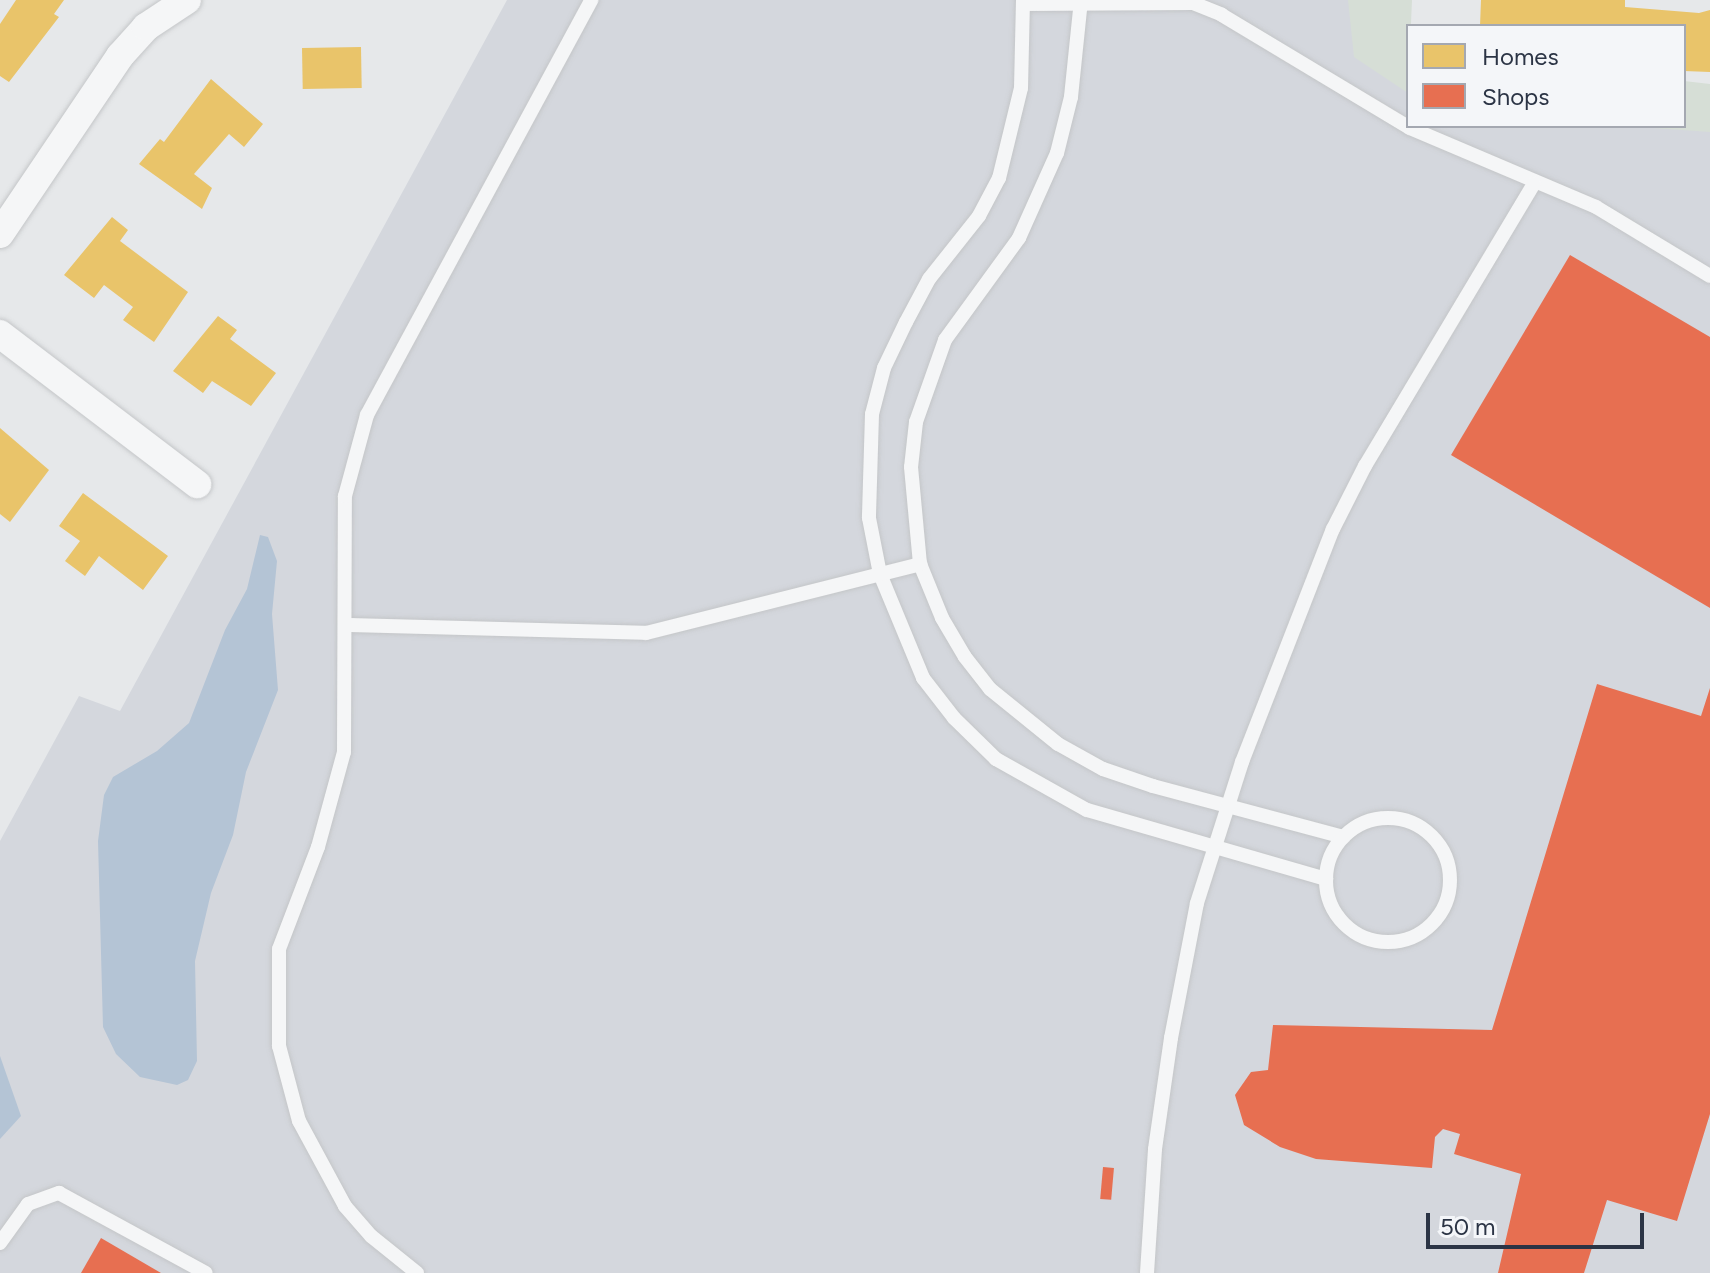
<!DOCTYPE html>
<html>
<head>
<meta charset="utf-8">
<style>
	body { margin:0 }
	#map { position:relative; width:1710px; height:1273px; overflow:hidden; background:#e6e8ea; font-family:Figtree,sans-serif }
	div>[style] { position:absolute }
	.built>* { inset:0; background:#d4d7dd }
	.green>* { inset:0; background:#d6ded6 }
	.water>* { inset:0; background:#b4c4d5 }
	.homes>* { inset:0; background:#e9c46a; transform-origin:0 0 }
	.shops>* { inset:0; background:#e76f51; transform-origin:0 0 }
	.roads { filter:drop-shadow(0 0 2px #c4c6c8) drop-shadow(0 0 2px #c4c6c8) }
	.service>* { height:14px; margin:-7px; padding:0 7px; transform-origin:7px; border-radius:7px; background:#f5f6f7 }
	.service>.ring { margin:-7px; padding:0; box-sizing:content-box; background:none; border:14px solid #f5f6f7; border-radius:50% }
	.minor>* { height:28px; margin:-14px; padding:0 14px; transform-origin:14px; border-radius:14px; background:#f5f6f7 }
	span { translate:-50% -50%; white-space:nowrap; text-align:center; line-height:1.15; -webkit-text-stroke:8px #f4f6f9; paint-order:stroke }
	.legend { position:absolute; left:1406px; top:24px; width:280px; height:104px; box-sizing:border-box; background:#f4f6f9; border:2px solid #a4a8b1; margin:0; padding:10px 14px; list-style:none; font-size:24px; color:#2b3445 }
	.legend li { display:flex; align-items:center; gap:16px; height:40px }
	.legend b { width:40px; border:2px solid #a4a8b1 }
	.scale { position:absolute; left:1426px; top:1213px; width:218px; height:36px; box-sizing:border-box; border:4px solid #2b3445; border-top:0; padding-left:10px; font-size:24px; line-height:28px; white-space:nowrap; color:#2b3445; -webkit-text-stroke:6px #f4f6f9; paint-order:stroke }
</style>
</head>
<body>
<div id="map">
	<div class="built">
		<i style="clip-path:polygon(507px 0,1367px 0,1408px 64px,1408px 126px,1684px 126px,1710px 104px,1710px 1273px,0 1273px,0 841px,79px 696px,120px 711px)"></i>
	</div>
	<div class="green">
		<i style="clip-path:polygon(1348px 0,1412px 0,1408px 93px,1354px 57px)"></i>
		<i style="clip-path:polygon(1684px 81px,1710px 84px,1710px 132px,1625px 126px,1684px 126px)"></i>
	</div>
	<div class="water">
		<i style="clip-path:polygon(260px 535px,268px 537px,277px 561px,272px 614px,278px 690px,246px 772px,233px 835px,211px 893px,195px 961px,197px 1061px,188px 1080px,177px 1085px,140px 1077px,116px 1054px,103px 1027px,98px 841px,104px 795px,113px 777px,157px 751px,189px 723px,225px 630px,247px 589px)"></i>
		<i style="clip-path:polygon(0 1056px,21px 1116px,0 1139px)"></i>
	</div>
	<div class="homes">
		<i style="clip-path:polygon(16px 0,64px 0,54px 14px,59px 17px,9px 82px,0 76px,0 24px)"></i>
		<i style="clip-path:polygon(1481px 0,1625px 0,1625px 7px,1699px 13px,1710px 10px,1710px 72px,1684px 71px,1684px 26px,1480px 26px)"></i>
		<i style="left:361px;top:47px;width:41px;height:59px;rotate:89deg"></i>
		<i style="clip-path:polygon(211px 79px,263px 124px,244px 147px,229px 134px,194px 174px,212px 188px,202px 209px,139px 164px,160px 139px,164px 142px)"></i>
		<i style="clip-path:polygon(112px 217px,128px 230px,120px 241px,188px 292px,154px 342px,123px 320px,133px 307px,104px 285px,94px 298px,64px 275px)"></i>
		<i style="clip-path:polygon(218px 316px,237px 330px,230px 339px,276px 373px,251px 406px,212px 381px,203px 393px,173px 371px)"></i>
		<i style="clip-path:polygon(0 428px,49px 470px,10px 522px,0 514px)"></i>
		<i style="clip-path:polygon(83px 493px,168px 556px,143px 590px,99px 556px,85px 576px,65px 561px,80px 541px,59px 526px)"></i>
	</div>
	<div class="shops">
		<i style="clip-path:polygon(1570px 255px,1710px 337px,1710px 608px,1451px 455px)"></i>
		<i style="clip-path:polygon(1597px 684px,1701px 716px,1710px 688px,1710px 1114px,1677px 1221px,1607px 1200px,1584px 1273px,1498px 1273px,1521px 1174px,1454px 1154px,1460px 1134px,1443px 1129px,1435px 1137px,1432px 1168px,1316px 1159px,1280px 1147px,1244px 1125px,1235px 1095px,1251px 1072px,1268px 1070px,1273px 1025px,1492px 1030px)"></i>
		<i style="left:1103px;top:1167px;width:11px;height:32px;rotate:5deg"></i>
		<i style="clip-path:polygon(101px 1238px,161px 1273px,81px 1273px)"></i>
	</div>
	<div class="roads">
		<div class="service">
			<i style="left:1023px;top:0;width:88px;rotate:91.3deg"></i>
			<i style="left:1021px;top:88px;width:93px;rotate:103.7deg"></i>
			<i style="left:999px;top:178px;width:43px;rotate:117.8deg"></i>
			<i style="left:979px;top:216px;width:80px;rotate:128.4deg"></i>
			<i style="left:929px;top:279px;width:49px;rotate:118.1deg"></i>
			<i style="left:906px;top:322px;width:51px;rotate:115.6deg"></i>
			<i style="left:884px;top:368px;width:48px;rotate:104.6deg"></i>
			<i style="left:872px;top:414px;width:104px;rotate:91.7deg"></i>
			<i style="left:869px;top:518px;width:57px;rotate:78.9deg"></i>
			<i style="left:880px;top:574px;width:113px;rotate:67.5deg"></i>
			<i style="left:923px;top:678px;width:51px;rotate:52.2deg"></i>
			<i style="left:954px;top:718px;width:59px;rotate:44.3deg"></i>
			<i style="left:996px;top:759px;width:104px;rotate:29.3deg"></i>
			<i style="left:1087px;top:810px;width:249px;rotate:16.1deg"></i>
			<i style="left:1081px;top:0;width:98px;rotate:95.9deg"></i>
			<i style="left:1071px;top:97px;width:58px;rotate:104deg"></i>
			<i style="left:1057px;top:153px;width:93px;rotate:114.1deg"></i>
			<i style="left:1019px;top:238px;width:126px;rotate:126deg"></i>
			<i style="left:945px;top:340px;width:87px;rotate:109.5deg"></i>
			<i style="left:916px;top:422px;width:45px;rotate:96.3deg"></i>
			<i style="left:911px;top:467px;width:97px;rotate:84.7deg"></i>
			<i style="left:920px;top:564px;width:58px;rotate:67.8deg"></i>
			<i style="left:942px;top:618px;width:45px;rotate:59.5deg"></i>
			<i style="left:965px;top:657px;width:41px;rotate:52deg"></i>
			<i style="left:990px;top:689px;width:87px;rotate:39deg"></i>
			<i style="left:1058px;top:744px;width:51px;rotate:29.1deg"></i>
			<i style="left:1103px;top:769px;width:53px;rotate:18.8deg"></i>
			<i style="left:1153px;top:786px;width:197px;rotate:15deg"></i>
			<i style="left:1023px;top:4px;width:170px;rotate:-0.3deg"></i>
			<i style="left:1193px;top:3px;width:31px;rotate:22deg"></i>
			<i style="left:1222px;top:15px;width:219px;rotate:31deg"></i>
			<i style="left:1410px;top:128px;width:202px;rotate:23deg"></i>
			<i style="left:1596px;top:207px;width:133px;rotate:31.2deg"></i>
			<i style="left:347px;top:625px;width:299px;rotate:1.5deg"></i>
			<i style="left:646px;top:633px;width:283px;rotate:-14.1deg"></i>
			<i class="ring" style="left:1326px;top:818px;width:110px;height:110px"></i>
			<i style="left:0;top:1243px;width:48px;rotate:-54.3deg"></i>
			<i style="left:28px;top:1204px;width:33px;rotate:-20deg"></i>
			<i style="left:59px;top:1193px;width:167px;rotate:28.6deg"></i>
			<i style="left:417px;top:1273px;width:59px;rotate:-141.2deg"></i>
			<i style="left:371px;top:1236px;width:40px;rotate:-131deg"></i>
			<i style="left:345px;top:1206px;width:97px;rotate:-118.4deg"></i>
			<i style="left:299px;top:1121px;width:78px;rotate:-104.9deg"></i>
			<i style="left:279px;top:1046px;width:97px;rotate:-90deg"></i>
			<i style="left:279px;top:949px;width:109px;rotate:-69.1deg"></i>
			<i style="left:318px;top:847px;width:98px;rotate:-74.7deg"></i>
			<i style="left:344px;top:752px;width:256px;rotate:-89.8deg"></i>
			<i style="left:345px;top:496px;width:84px;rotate:-74.8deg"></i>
			<i style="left:367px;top:415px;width:472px;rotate:-61.6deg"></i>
			<i style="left:1147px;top:1273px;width:124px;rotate:-86.3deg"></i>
			<i style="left:1155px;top:1149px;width:112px;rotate:-81.8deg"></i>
			<i style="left:1171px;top:1038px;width:137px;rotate:-79.1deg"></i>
			<i style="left:1197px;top:903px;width:148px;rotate:-72.3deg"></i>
			<i style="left:1242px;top:762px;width:250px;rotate:-68.7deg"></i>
			<i style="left:1333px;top:529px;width:71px;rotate:-63.1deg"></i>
			<i style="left:1365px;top:466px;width:329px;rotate:-59.1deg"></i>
		</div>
		<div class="minor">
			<i style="left:0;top:234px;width:215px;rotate:-56deg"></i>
			<i style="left:120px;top:56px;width:39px;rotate:-48deg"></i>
			<i style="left:146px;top:27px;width:49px;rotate:-33.4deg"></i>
			<i style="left:0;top:334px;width:248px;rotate:37.3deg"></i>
		</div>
	</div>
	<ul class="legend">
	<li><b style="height:22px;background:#e9c46a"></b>Homes</li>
	<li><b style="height:22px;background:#e76f51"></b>Shops</li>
	</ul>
	<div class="scale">50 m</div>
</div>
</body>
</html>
